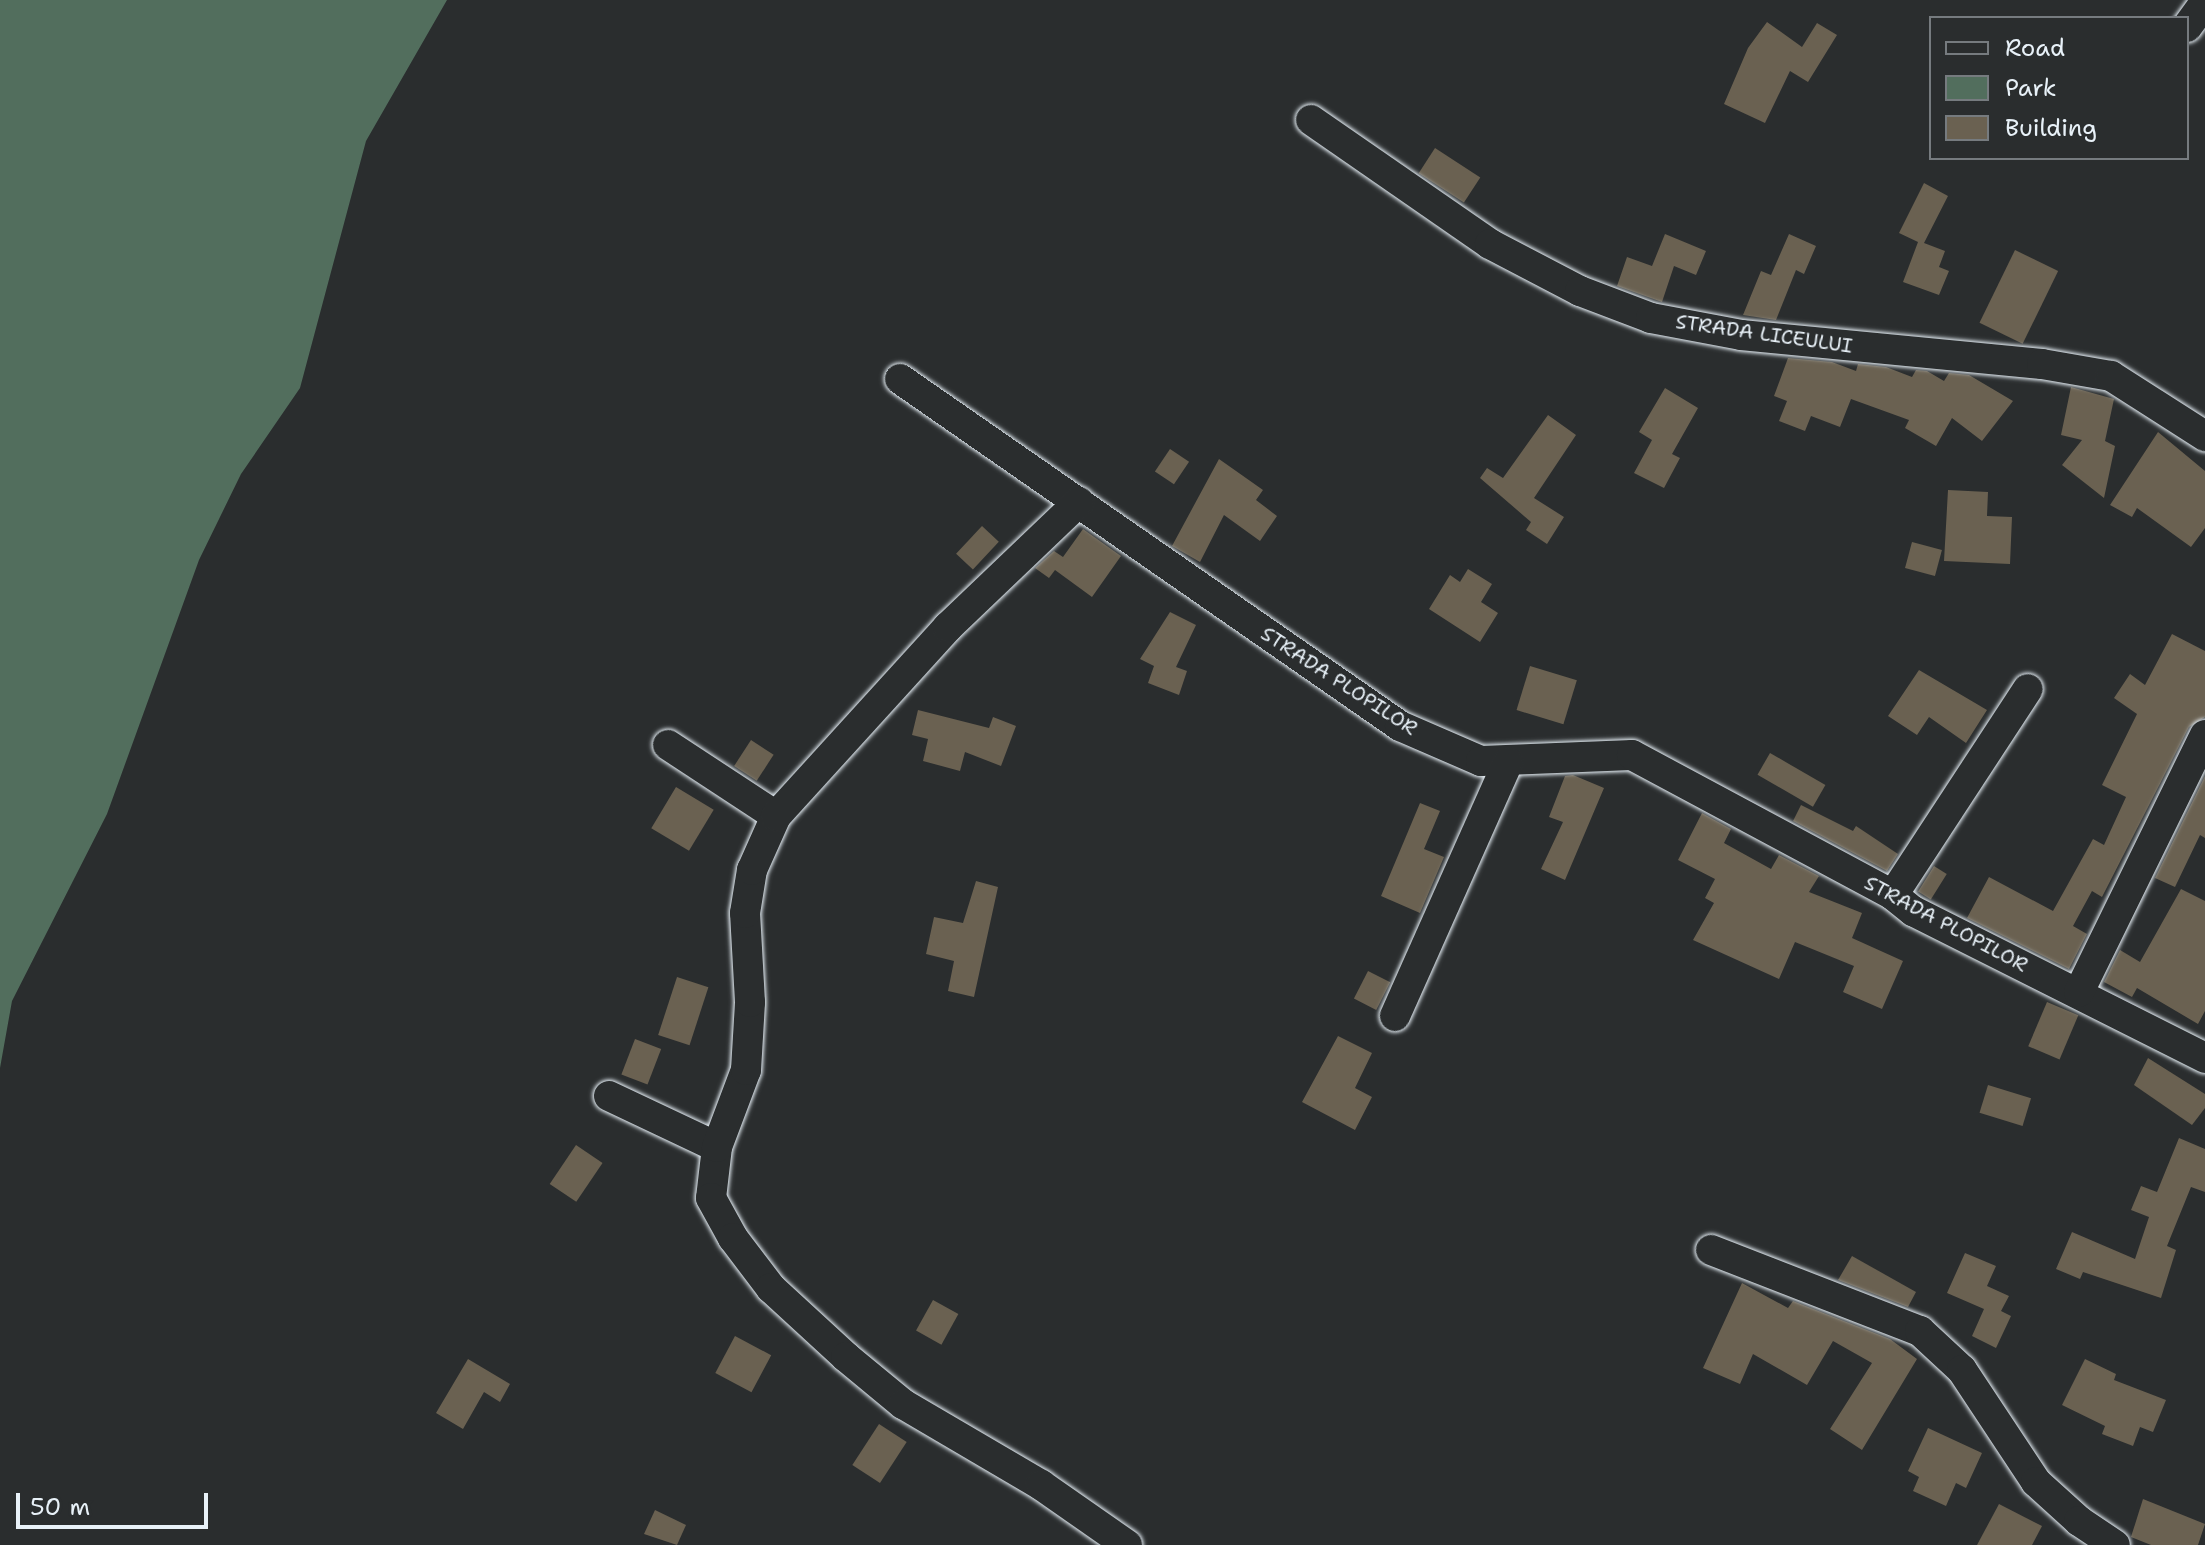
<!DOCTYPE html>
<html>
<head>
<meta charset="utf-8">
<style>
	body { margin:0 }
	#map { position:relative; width:2205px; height:1545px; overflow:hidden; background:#2a2d2e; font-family:"Shantell Sans",sans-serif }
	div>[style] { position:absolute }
	.green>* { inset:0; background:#526e5d }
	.building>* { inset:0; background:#6a6151; transform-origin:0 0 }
	.roads { filter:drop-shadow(0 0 2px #e8f1f8) drop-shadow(0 0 2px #e8f1f8) }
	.minor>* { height:30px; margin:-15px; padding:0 15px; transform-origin:15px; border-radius:15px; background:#2a2d2e }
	span { translate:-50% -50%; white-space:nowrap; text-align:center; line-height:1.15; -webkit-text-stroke:6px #2a2d2e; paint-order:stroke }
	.street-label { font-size:20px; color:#e8f1f8 }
	.legend { position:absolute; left:1929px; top:16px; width:260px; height:144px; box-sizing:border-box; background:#2a2d2e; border:2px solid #767b7f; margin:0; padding:10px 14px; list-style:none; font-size:24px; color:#e8f1f8 }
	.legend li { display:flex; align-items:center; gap:16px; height:40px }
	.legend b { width:40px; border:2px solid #767b7f }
	.scale { position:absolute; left:16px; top:1493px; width:192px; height:36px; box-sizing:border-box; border:4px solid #e8f1f8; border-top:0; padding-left:10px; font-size:24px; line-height:28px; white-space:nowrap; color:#e8f1f8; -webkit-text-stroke:6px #2a2d2e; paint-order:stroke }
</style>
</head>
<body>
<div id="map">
	<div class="green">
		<i style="clip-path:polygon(0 0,447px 0,366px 141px,300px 388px,241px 474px,199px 560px,107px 814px,12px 1001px,0 1068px)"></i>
	</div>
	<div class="building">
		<i style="clip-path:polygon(1767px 22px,1802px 47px,1817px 23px,1837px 35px,1808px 82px,1790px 71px,1765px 123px,1724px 104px,1748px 48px)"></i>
		<i style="left:1435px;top:148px;width:54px;height:30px;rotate:33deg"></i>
		<i style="clip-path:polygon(1924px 183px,1948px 196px,1924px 243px,1945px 251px,1939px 267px,1949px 271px,1939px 295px,1903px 282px,1918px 242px,1899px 233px)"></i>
		<i style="clip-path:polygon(1665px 234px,1706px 251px,1696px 275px,1674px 266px,1662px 302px,1617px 286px,1627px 257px,1652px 266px)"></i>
		<i style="clip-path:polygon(1789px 234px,1816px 246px,1804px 274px,1796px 270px,1776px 320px,1743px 315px,1761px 271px,1771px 275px)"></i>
		<i style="left:2015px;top:250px;width:48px;height:81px;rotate:26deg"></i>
		<i style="clip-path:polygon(1788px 358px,1832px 362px,1856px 371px,1858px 364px,1886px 367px,1912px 377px,1916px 370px,1927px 371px,1944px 381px,1949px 373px,1969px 375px,2013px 401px,1982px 441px,1952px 418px,1936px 446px,1905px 428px,1909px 420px,1851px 399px,1840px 427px,1811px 416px,1805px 431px,1779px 421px,1787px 401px,1774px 396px)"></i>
		<i style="clip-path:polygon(2071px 387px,2114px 399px,2105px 441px,2115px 446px,2104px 498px,2062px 465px,2082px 440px,2061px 435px)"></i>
		<i style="clip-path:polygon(1665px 388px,1698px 408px,1672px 454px,1680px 458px,1664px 488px,1634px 473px,1652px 440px,1639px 432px)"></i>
		<i style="clip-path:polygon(1548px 415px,1576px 435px,1534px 498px,1564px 517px,1547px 544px,1526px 530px,1531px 522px,1480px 478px,1487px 468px,1503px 478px)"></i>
		<i style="clip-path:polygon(2158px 432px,2205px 471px,2205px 528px,2191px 547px,2137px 508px,2132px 517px,2110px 505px)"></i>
		<i style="left:1170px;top:449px;width:23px;height:27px;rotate:34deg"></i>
		<i style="clip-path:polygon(1219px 459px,1263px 490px,1256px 500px,1277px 516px,1260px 541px,1224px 515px,1200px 562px,1172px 546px)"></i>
		<i style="clip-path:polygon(1948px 490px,1988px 492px,1987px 516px,2012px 517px,2010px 564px,1944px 561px)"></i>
		<i style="left:982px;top:526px;width:23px;height:38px;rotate:43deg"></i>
		<i style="clip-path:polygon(1083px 529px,1121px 556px,1092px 597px,1055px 570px,1049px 578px,1035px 568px,1054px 551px,1063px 557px)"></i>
		<i style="left:1912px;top:542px;width:31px;height:27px;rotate:15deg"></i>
		<i style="clip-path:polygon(1468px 569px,1492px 584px,1481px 602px,1498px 613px,1480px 642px,1429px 609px,1450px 575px,1460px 582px)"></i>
		<i style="clip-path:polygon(1170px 612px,1196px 625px,1176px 667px,1187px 671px,1179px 695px,1148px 683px,1154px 666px,1140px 659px)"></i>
		<i style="clip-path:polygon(2172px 634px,2205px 651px,2205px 717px,2189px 727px,2102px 897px,2092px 891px,2073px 926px,2087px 934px,2069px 969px,1967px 918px,1989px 877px,2053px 911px,2093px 839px,2104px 845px,2126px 797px,2102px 785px,2137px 714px,2114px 698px,2130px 674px,2145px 685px)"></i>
		<i style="left:1530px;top:666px;width:49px;height:46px;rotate:17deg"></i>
		<i style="clip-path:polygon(1919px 670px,1987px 710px,1966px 743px,1929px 717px,1917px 735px,1888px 716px)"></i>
		<i style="clip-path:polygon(918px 710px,989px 728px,993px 717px,1016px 726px,1001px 766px,965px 752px,960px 771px,923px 761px,928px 739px,912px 735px)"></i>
		<i style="left:751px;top:740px;width:27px;height:31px;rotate:33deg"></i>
		<i style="left:1770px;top:753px;width:64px;height:25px;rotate:30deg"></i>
		<i style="clip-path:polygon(1573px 775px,1604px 788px,1565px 880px,1541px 869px,1563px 822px,1549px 817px,1565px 776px)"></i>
		<i style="clip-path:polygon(2205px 776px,2205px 838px,2200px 835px,2175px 887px,2155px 878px)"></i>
		<i style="left:676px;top:787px;width:44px;height:48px;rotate:31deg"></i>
		<i style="clip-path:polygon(1420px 803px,1440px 811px,1424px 849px,1444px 857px,1420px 913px,1381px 896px)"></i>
		<i style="clip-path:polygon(1801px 805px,1853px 831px,1856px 826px,1898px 854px,1887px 871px,1793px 821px)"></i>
		<i style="clip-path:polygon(1702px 813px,1731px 829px,1724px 843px,1771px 869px,1779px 855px,1819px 876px,1809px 892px,1862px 913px,1852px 938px,1903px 961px,1882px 1009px,1843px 992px,1854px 966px,1795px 942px,1779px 979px,1693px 940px,1714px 903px,1705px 898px,1715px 879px,1678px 860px)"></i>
		<i style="left:1934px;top:866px;width:15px;height:30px;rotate:32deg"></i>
		<i style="clip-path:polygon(976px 881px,998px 887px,974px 997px,948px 991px,954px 961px,926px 954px,934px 917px,963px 923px)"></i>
		<i style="clip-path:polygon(2181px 889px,2205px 901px,2205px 1011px,2198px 1024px,2137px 988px,2132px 997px,2104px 982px,2120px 950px,2140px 962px)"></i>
		<i style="left:1368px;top:971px;width:25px;height:31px;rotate:27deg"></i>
		<i style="left:677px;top:977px;width:33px;height:61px;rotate:18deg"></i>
		<i style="left:2047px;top:1002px;width:34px;height:48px;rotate:23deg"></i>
		<i style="clip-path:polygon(1338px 1036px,1372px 1053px,1355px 1088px,1372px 1097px,1355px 1130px,1302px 1102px)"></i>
		<i style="left:635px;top:1039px;width:28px;height:38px;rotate:21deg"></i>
		<i style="clip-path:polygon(2148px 1058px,2205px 1094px,2205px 1108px,2192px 1125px,2134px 1085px)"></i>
		<i style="left:1988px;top:1085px;width:45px;height:29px;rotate:17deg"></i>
		<i style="clip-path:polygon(2179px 1138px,2205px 1149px,2205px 1192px,2191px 1187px,2167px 1246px,2176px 1250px,2161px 1298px,2083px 1272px,2080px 1279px,2056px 1269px,2072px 1232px,2135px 1259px,2149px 1217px,2131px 1210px,2141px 1186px,2157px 1192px)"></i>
		<i style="left:576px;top:1145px;width:32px;height:47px;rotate:34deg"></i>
		<i style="clip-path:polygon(1965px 1253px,1996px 1266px,1987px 1286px,2009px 1296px,2001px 1311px,2011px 1316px,1996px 1348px,1972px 1336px,1984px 1309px,1947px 1293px)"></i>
		<i style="clip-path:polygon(1852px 1256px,1916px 1292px,1908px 1307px,1838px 1280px)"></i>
		<i style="clip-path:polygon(1742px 1283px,1788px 1308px,1793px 1301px,1890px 1339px,1917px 1359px,1862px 1450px,1830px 1429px,1872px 1363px,1833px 1341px,1807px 1385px,1753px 1354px,1740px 1384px,1703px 1368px)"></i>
		<i style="left:933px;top:1300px;width:29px;height:35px;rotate:29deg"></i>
		<i style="left:735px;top:1336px;width:41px;height:42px;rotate:28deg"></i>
		<i style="clip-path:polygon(468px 1359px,510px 1384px,500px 1402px,484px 1392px,463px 1429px,436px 1413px)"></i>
		<i style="clip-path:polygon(2085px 1359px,2116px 1374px,2114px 1380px,2166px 1400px,2153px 1432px,2140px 1427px,2133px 1446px,2102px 1434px,2105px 1426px,2062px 1405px)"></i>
		<i style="left:879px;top:1424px;width:33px;height:49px;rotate:33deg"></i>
		<i style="clip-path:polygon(1928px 1428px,1982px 1453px,1966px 1488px,1956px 1483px,1946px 1506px,1913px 1491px,1919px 1477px,1908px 1471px)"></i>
		<i style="clip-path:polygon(2143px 1499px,2205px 1524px,2198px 1545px,2151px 1545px,2131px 1537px)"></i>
		<i style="clip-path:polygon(1999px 1504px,2042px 1526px,2032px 1545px,1977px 1545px)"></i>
		<i style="clip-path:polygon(655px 1510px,686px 1525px,677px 1545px,644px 1534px)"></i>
	</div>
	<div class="roads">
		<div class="minor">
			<i style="left:2187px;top:27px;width:31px;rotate:-54deg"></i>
			<i style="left:1311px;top:120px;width:218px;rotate:34.7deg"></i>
			<i style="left:1490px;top:244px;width:102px;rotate:27.6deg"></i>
			<i style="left:1580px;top:291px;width:76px;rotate:20.8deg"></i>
			<i style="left:1651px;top:318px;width:92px;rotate:10.7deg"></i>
			<i style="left:1741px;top:335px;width:302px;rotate:5.5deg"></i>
			<i style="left:2042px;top:364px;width:70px;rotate:9.9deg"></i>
			<i style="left:2111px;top:376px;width:112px;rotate:32.6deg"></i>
			<i style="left:900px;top:379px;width:609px;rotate:34.76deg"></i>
			<i style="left:1400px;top:726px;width:88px;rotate:23.4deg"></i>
			<i style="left:1481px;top:761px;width:151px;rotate:-2.3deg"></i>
			<i style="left:1632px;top:755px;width:296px;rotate:28.2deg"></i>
			<i style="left:1893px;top:895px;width:26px;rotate:39deg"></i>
			<i style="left:1913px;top:911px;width:327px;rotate:26.7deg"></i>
			<i style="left:668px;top:745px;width:129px;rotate:33.3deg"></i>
			<i style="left:1893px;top:895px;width:246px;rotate:-56.8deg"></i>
			<i style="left:2079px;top:992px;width:286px;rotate:-63.9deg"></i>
			<i style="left:1395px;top:1016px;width:278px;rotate:-66deg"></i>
			<i style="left:609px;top:1096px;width:119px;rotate:25.3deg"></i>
			<i style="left:717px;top:1147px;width:51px;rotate:96.7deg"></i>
			<i style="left:711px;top:1198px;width:46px;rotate:61.2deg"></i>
			<i style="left:733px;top:1238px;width:63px;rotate:52.8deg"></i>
			<i style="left:771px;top:1288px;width:102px;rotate:42.6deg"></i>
			<i style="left:846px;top:1357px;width:74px;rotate:39.5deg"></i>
			<i style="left:903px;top:1404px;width:160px;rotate:30.4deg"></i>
			<i style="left:1041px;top:1485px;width:105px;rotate:34.9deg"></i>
			<i style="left:717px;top:1147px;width:82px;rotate:-69.4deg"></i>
			<i style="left:746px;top:1070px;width:68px;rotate:-86.6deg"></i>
			<i style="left:750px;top:1002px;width:89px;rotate:-93.2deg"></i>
			<i style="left:745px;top:913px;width:44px;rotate:-80.8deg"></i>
			<i style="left:752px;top:870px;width:59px;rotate:-66deg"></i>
			<i style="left:776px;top:816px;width:256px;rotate:-47.7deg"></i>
			<i style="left:948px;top:627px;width:181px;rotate:-43.7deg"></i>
			<i style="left:1711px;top:1250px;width:224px;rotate:21.2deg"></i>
			<i style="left:1920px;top:1331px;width:57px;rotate:42.9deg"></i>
			<i style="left:1962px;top:1370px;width:134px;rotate:56.5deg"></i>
			<i style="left:2036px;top:1482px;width:58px;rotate:42.2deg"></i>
			<i style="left:2079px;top:1521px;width:43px;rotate:33.7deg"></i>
		</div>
	</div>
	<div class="street-label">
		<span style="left:1764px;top:334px;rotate:8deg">STRADA LICEULUI</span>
		<span style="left:1339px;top:681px;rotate:33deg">STRADA PLOPILOR</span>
		<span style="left:1946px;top:924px;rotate:28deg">STRADA PLOPILOR</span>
	</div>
	<ul class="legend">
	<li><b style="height:10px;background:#2a2d2e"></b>Road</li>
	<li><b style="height:22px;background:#526e5d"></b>Park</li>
	<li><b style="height:22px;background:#6a6151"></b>Building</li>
	</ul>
	<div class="scale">50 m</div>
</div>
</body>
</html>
